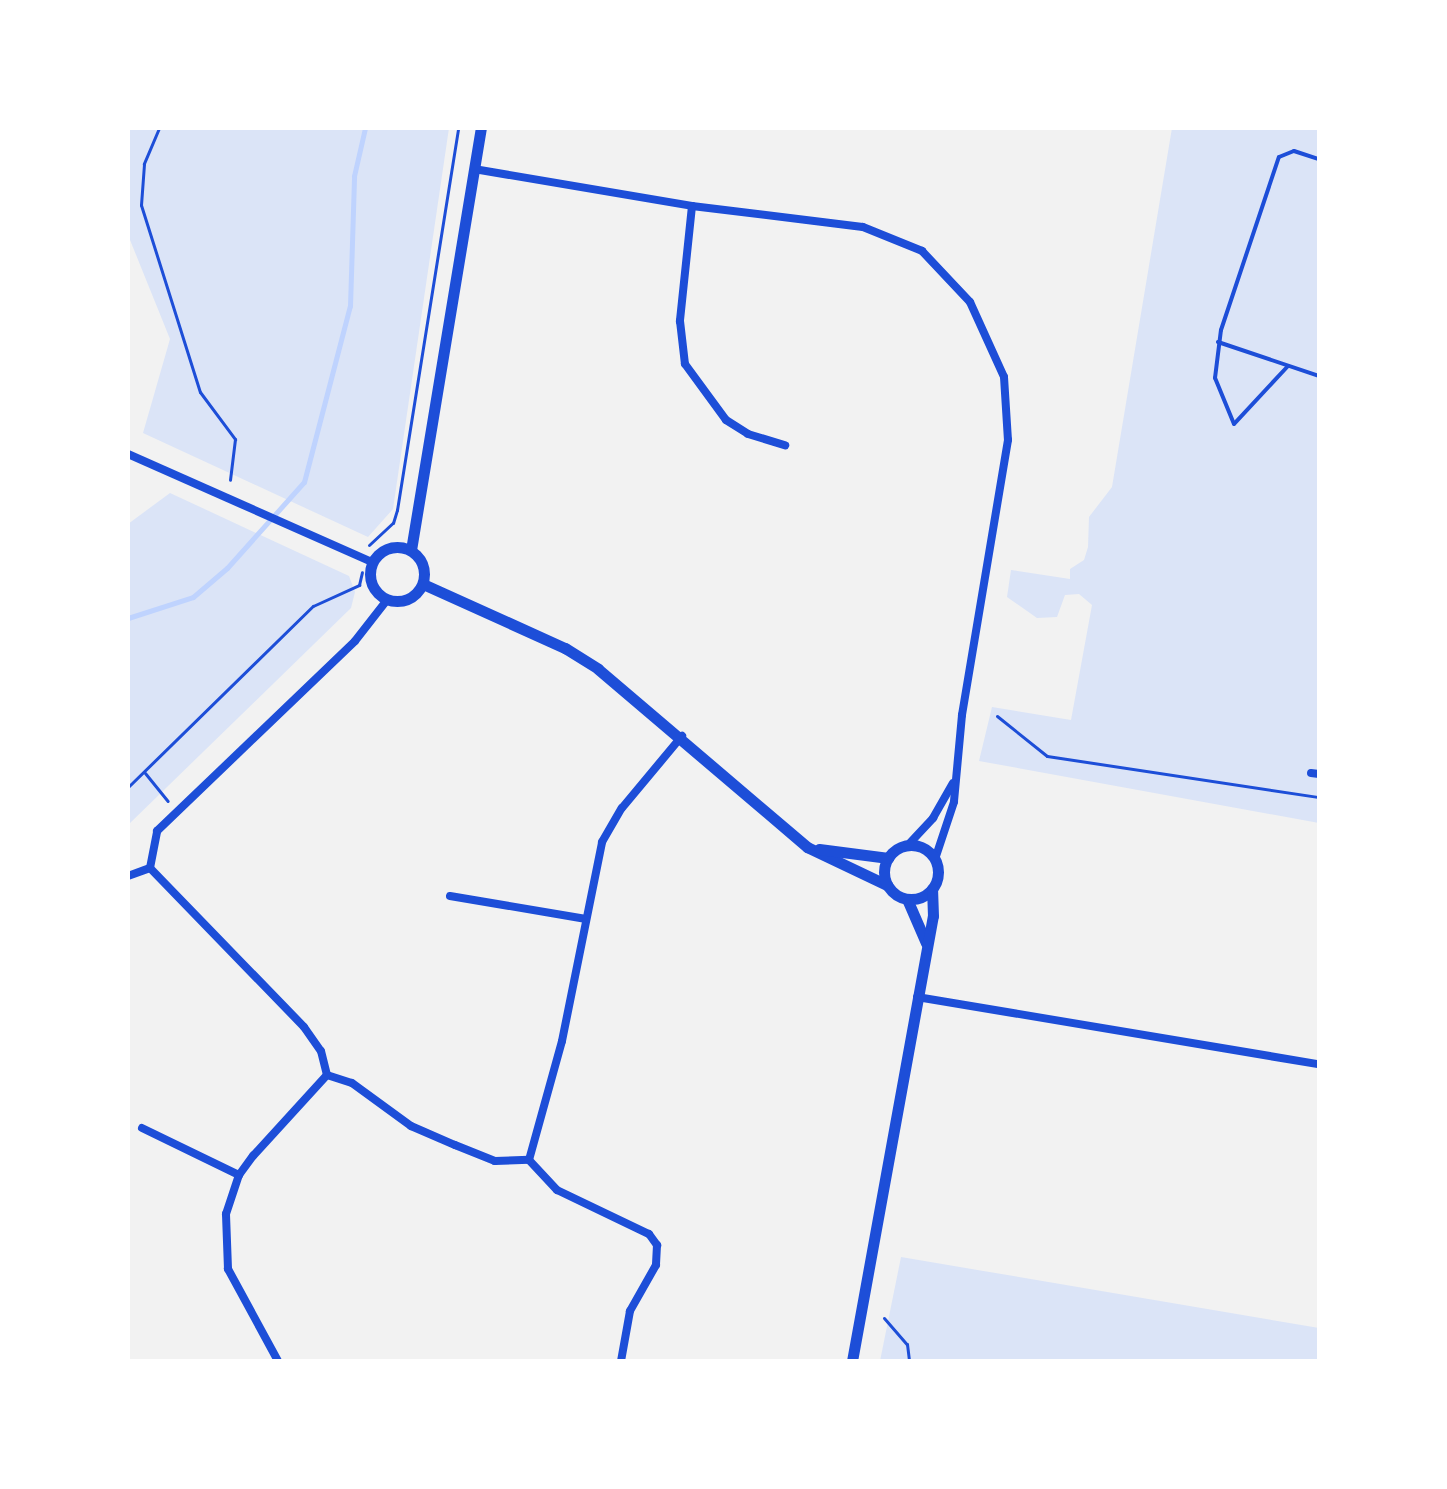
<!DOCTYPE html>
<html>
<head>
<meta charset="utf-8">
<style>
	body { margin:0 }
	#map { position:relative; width:1447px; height:1489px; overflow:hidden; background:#f2f2f2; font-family:Figtree,sans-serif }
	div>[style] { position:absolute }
	.green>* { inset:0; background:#dbe4f7 }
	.stream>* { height:5px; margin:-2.5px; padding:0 2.5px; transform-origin:2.5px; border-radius:2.5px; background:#bfd3fe }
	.path>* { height:3px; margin:-1.5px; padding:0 1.5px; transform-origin:1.5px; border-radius:1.5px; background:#1d4ed8 }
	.service>* { height:4px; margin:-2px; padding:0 2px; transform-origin:2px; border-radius:2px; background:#1d4ed8 }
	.minor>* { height:8px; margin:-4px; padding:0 4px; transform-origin:4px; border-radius:4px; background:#1d4ed8 }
	.tertiary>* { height:11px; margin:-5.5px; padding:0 5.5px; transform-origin:5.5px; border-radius:5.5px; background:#1d4ed8 }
	.tertiary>.ring { margin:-5.5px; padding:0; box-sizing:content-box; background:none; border:11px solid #1d4ed8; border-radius:50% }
	span { translate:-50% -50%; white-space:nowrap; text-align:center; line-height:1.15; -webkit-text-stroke:8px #fff; paint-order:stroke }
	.frame { position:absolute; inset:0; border:130px solid #fff; pointer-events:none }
</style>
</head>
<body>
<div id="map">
	<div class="green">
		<i style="clip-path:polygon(128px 128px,449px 128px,393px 509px,368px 537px,143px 433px,170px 339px,128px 235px)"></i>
		<i style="clip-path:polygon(1172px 128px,1319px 128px,1319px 823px,979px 761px,992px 707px,1071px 720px,1092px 605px,1079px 594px,1065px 595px,1057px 617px,1037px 618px,1007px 597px,1011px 570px,1070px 579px,1070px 569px,1084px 560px,1088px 547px,1089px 517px,1112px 487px)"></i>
		<i style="clip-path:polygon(170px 493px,349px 576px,355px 592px,351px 608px,128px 825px,128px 524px)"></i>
		<i style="clip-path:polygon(901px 1257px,1319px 1328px,1319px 1361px,880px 1361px)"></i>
	</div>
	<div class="stream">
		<i style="left:128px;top:618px;width:68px;rotate:-17.9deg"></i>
		<i style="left:193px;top:597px;width:45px;rotate:-40.5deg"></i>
		<i style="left:227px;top:568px;width:115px;rotate:-48.2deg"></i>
		<i style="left:304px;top:482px;width:182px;rotate:-75.4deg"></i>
		<i style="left:350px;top:306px;width:130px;rotate:-88.2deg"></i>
		<i style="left:354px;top:176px;width:49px;rotate:-77.1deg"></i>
	</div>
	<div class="path">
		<i style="left:159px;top:128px;width:39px;rotate:113deg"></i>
		<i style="left:144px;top:164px;width:41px;rotate:94.2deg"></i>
		<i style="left:141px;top:205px;width:196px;rotate:72.5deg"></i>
		<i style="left:200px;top:392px;width:59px;rotate:53.3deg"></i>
		<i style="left:235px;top:439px;width:41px;rotate:97deg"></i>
		<i style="left:369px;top:545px;width:33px;rotate:-43deg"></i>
		<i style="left:393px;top:523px;width:14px;rotate:-73deg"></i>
		<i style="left:397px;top:510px;width:387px;rotate:-80.9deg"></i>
		<i style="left:997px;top:716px;width:64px;rotate:38.7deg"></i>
		<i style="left:1047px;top:756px;width:275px;rotate:8.6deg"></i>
		<i style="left:145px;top:773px;width:36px;rotate:51deg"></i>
		<i style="left:128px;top:787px;width:259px;rotate:-44.4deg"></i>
		<i style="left:313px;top:606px;width:51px;rotate:-24.5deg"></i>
		<i style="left:359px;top:585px;width:13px;rotate:-77deg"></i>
		<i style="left:884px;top:1318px;width:35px;rotate:49deg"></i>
		<i style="left:907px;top:1344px;width:17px;rotate:83deg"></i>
	</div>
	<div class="service">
		<i style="left:1218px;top:342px;width:107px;rotate:18.6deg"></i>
		<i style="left:1288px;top:366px;width:79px;rotate:133deg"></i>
		<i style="left:1234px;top:424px;width:50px;rotate:-112.4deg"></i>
		<i style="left:1215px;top:378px;width:48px;rotate:-82.9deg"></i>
		<i style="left:1221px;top:330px;width:182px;rotate:-71.5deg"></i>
		<i style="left:1279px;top:157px;width:16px;rotate:-22deg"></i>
		<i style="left:1294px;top:151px;width:26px;rotate:18deg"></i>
	</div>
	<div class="minor">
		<i style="left:474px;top:169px;width:221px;rotate:9.6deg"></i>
		<i style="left:692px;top:206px;width:172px;rotate:7deg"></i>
		<i style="left:863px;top:227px;width:64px;rotate:22.1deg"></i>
		<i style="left:922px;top:251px;width:70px;rotate:46.7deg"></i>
		<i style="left:970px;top:302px;width:82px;rotate:65.6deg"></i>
		<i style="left:1004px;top:377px;width:63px;rotate:86.4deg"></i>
		<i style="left:1008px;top:440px;width:279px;rotate:99.5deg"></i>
		<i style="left:962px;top:715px;width:87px;rotate:95.3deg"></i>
		<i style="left:954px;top:802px;width:60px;rotate:108.4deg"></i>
		<i style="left:692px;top:206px;width:116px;rotate:96deg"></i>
		<i style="left:680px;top:321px;width:43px;rotate:83.4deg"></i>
		<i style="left:685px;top:364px;width:69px;rotate:53.8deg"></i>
		<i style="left:726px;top:420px;width:26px;rotate:32deg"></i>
		<i style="left:748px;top:434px;width:39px;rotate:17deg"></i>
		<i style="left:128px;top:454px;width:267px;rotate:23.9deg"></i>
		<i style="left:1311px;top:773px;width:8px;rotate:7deg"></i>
		<i style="left:908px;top:845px;width:37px;rotate:-47deg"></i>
		<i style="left:933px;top:818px;width:40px;rotate:-60.3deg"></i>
		<i style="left:150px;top:868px;width:221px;rotate:45.9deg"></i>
		<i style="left:304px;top:1027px;width:29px;rotate:55deg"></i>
		<i style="left:321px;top:1051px;width:25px;rotate:76deg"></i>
		<i style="left:327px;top:1075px;width:26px;rotate:18deg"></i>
		<i style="left:352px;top:1083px;width:73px;rotate:36.1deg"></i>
		<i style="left:411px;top:1126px;width:48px;rotate:23.4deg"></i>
		<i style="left:455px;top:1145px;width:43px;rotate:21.8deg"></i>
		<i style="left:495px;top:1161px;width:34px;rotate:-2deg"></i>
		<i style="left:128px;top:876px;width:23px;rotate:-20deg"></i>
		<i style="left:150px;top:868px;width:38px;rotate:-79deg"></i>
		<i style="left:157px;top:831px;width:274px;rotate:-43.8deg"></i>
		<i style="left:355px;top:641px;width:52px;rotate:-52deg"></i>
		<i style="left:450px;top:896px;width:138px;rotate:9.6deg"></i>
		<i style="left:917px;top:997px;width:408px;rotate:9.5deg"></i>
		<i style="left:142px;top:1128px;width:108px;rotate:25.9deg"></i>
		<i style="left:529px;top:1160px;width:123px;rotate:-74.5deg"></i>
		<i style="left:562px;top:1041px;width:203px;rotate:-78.6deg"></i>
		<i style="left:602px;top:842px;width:39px;rotate:-60deg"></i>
		<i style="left:622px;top:808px;width:94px;rotate:-50.2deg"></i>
		<i style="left:529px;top:1160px;width:41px;rotate:47deg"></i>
		<i style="left:557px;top:1190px;width:102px;rotate:25.6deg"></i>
		<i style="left:649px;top:1234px;width:14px;rotate:54deg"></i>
		<i style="left:657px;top:1245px;width:20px;rotate:93deg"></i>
		<i style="left:656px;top:1265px;width:53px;rotate:119.5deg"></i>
		<i style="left:630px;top:1311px;width:51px;rotate:100.2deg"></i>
		<i style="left:278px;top:1361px;width:105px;rotate:-118.5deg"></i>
		<i style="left:228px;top:1269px;width:55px;rotate:-92.1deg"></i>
		<i style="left:226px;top:1214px;width:41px;rotate:-71.6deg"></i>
		<i style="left:239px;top:1175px;width:24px;rotate:-54deg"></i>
		<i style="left:253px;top:1156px;width:110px;rotate:-47.6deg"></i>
	</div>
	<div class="tertiary">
		<i class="ring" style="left:370px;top:547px;width:43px;height:43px"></i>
		<i style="left:411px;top:550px;width:428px;rotate:-80.6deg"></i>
		<i style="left:423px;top:584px;width:156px;rotate:24.3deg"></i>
		<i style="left:565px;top:648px;width:39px;rotate:32deg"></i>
		<i style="left:598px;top:669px;width:275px;rotate:40.4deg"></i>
		<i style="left:807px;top:847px;width:89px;rotate:25.4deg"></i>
		<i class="ring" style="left:884px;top:845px;width:43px;height:43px"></i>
		<i style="left:819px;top:849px;width:70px;rotate:7.4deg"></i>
		<i style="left:907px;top:899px;width:48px;rotate:66.6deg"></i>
		<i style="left:852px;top:1361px;width:452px;rotate:-79.7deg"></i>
		<i style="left:933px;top:916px;width:27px;rotate:-92deg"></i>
	</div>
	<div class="frame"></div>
</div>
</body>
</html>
